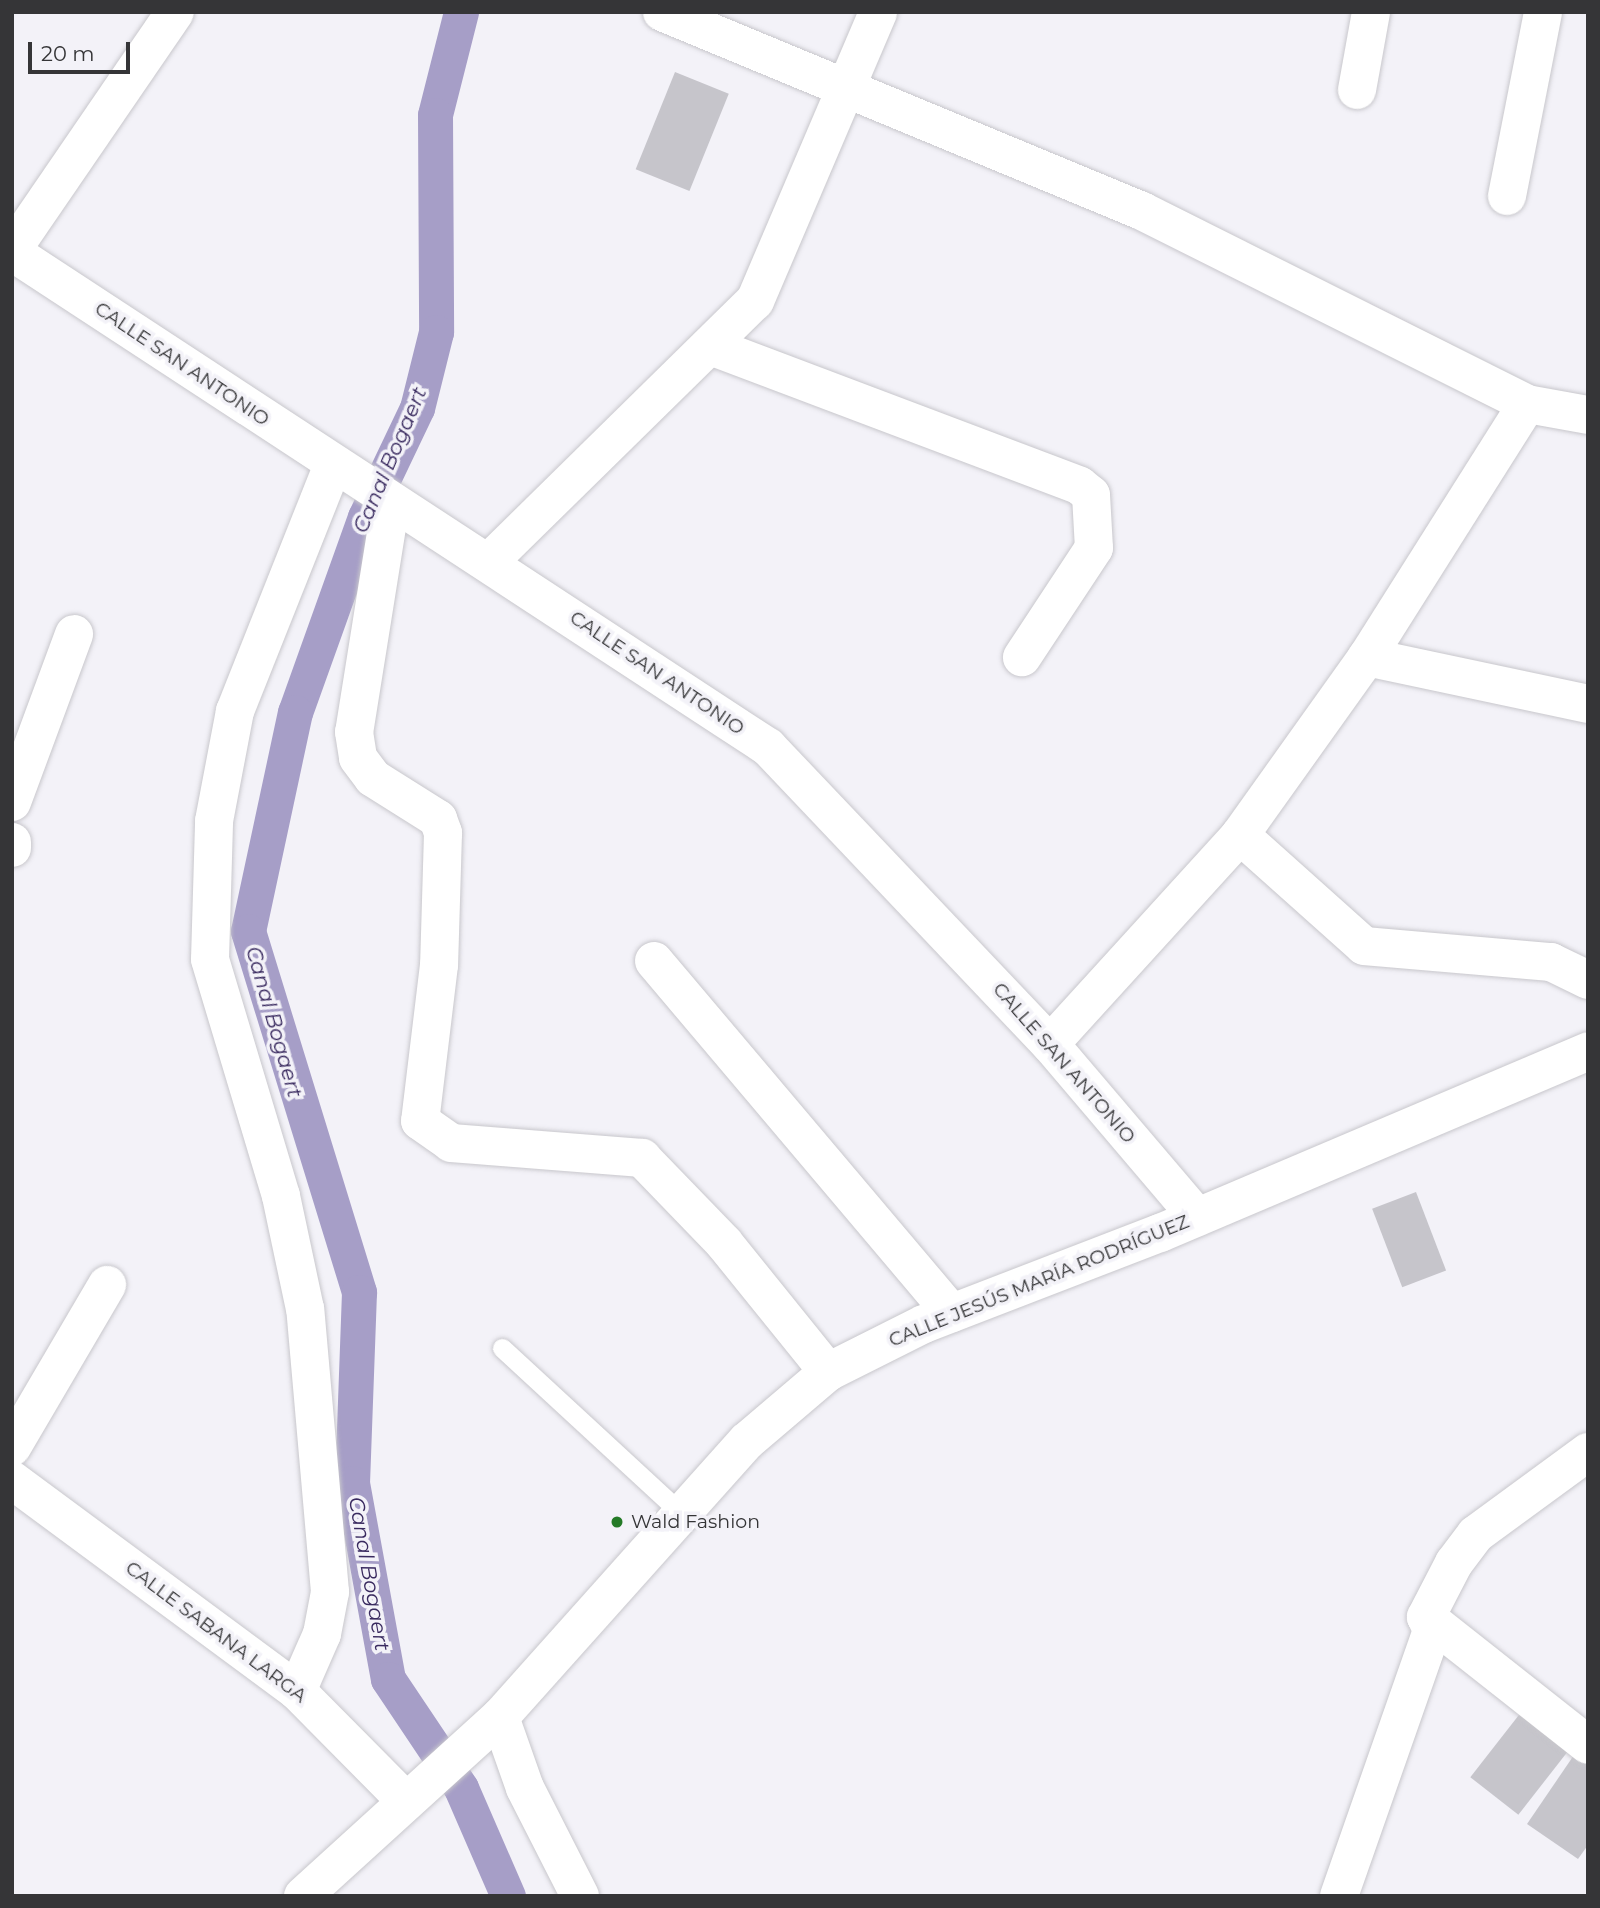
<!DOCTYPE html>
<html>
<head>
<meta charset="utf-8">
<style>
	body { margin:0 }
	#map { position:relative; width:1600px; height:1908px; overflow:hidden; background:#f3f2f8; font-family:Montserrat,sans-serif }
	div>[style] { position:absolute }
	.canal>* { height:35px; margin:-17.5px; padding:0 17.5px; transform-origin:17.5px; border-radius:17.5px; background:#a69ec7 }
	.building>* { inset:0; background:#c6c5cb; transform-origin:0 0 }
	.roads { filter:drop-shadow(0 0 2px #c8c7cc) drop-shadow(0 0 2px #c8c7cc) }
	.lane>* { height:19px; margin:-9.5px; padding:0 9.5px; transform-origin:9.5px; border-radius:9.5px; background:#fff }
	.street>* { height:38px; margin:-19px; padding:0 19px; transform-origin:19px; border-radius:19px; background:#fff }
	.dots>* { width:19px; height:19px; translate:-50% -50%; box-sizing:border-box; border:4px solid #f3f2f8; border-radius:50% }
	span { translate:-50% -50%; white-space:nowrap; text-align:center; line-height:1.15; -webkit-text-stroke:7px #f3f2f8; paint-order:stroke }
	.street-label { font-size:19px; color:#353537 }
	.poi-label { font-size:19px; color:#353537 }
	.left { translate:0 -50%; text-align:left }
	.water-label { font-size:21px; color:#392a5f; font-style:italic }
	.frame { position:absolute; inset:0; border:14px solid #353537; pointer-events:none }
	.scale { position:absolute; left:28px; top:42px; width:102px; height:32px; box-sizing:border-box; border:4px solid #353537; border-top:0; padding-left:9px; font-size:21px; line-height:24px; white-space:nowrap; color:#353537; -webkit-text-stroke:5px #f3f2f8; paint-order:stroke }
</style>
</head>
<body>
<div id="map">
	<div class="canal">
		<i style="left:461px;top:12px;width:106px;rotate:104.2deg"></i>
		<i style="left:435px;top:115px;width:217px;rotate:89.7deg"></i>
		<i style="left:436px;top:332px;width:78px;rotate:104deg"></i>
		<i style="left:417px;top:408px;width:121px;rotate:115.5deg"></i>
		<i style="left:365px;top:517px;width:207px;rotate:109.7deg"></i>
		<i style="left:295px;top:712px;width:224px;rotate:102.1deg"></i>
		<i style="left:248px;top:931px;width:378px;rotate:72.9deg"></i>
		<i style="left:359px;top:1292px;width:191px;rotate:92.1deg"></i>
		<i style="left:352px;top:1483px;width:199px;rotate:79.6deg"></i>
		<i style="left:388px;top:1679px;width:131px;rotate:56.2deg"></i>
		<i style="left:461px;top:1788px;width:118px;rotate:66.5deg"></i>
	</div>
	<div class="building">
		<i style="left:675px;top:72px;width:58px;height:105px;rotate:22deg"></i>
		<i style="left:1416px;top:1192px;width:84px;height:47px;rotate:69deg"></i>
		<i style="left:1522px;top:1711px;width:61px;height:84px;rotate:38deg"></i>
		<i style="clip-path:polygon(1574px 1755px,1588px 1764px,1588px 1845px,1578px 1859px,1527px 1824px)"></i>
	</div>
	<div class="roads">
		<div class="lane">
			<i style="left:502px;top:1348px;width:245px;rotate:42.7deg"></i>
		</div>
		<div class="street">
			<i style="left:662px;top:12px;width:520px;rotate:22.52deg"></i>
			<i style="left:1142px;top:211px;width:431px;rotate:26.6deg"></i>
			<i style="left:1527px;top:404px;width:62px;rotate:10.2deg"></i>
			<i style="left:1357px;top:90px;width:79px;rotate:-79.8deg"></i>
			<i style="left:1507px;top:196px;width:187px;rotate:-78.9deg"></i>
			<i style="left:12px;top:250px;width:288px;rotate:-55.6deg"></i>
			<i style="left:12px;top:252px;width:904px;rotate:33.22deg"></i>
			<i style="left:768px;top:747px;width:410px;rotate:46.5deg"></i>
			<i style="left:1050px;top:1044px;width:227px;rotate:49.6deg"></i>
			<i style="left:713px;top:347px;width:392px;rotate:20.7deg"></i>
			<i style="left:1080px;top:486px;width:14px;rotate:39deg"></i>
			<i style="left:1091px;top:495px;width:53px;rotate:86.8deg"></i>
			<i style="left:1094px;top:548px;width:131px;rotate:123.4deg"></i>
			<i style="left:391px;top:502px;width:233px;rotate:99.1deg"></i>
			<i style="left:354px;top:732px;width:26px;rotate:81deg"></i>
			<i style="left:358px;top:758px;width:25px;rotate:53deg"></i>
			<i style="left:373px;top:778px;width:77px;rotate:32.2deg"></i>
			<i style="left:438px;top:819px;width:15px;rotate:70deg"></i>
			<i style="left:443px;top:833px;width:132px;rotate:91.7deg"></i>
			<i style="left:439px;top:965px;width:157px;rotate:96.9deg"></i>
			<i style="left:420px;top:1121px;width:38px;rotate:35deg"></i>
			<i style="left:451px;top:1143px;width:192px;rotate:4.5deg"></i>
			<i style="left:642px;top:1158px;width:118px;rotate:46deg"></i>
			<i style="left:724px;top:1243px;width:166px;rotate:51.1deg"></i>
			<i style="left:490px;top:561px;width:371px;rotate:-44.5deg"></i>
			<i style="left:755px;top:301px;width:314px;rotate:-66.9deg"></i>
			<i style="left:1367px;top:657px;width:226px;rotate:12deg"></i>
			<i style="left:12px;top:802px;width:179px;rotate:-69.7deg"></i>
			<i style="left:1240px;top:835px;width:166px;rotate:41.8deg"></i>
			<i style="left:1364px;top:946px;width:188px;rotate:4.9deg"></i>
			<i style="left:1551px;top:962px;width:41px;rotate:25.9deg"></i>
			<i style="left:12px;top:842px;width:6px;rotate:90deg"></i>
			<i style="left:654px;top:961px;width:461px;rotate:49.8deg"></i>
			<i style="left:1050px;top:1044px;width:282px;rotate:-47.7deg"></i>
			<i style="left:1240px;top:835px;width:219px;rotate:-54.5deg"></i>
			<i style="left:1367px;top:657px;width:299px;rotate:-57.7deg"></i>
			<i style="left:12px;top:1447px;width:188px;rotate:-59.6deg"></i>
			<i style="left:12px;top:1480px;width:355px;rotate:36.5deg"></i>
			<i style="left:297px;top:1691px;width:155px;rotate:45.3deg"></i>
			<i style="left:1426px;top:1617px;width:206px;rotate:38.3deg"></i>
			<i style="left:297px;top:1691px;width:62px;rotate:-66.3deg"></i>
			<i style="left:322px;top:1634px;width:43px;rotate:-79.2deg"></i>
			<i style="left:330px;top:1592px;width:284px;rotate:-95deg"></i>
			<i style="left:305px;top:1309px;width:116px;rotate:-102deg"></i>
			<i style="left:281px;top:1196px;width:247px;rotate:-106.7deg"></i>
			<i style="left:210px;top:959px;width:138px;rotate:-88.3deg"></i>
			<i style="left:214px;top:821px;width:112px;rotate:-79.2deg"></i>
			<i style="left:235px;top:711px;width:265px;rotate:-68.3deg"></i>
			<i style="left:500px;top:1717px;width:75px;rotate:70.6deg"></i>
			<i style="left:525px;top:1788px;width:121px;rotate:63deg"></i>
			<i style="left:303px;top:1896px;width:266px;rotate:-42.3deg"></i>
			<i style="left:500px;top:1717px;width:370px;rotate:-48.2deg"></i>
			<i style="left:747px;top:1441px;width:106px;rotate:-40.4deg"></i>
			<i style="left:828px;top:1372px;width:107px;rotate:-26.6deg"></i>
			<i style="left:924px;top:1324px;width:253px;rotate:-21.1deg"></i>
			<i style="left:1160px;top:1233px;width:465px;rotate:-23deg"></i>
			<i style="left:1339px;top:1896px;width:282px;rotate:-70.7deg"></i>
			<i style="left:1432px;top:1630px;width:14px;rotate:-115deg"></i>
			<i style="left:1426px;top:1617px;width:61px;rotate:-62.6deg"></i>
			<i style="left:1454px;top:1563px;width:36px;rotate:-53deg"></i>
			<i style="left:1476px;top:1534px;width:139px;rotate:-36.2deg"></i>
		</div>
	</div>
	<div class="dots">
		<i style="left:617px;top:1522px;background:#247a27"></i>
	</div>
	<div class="street-label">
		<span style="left:182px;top:364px;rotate:34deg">CALLE SAN ANTONIO</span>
		<span style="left:657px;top:673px;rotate:34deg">CALLE SAN ANTONIO</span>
		<span style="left:1064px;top:1063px;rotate:49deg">CALLE SAN ANTONIO</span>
		<span style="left:1039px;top:1281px;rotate:-22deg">CALLE JESÚS MARÍA RODRÍGUEZ</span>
		<span style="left:216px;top:1632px;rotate:37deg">CALLE SABANA LARGA</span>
	</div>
	<div class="poi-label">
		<span class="left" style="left:631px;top:1522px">Wald Fashion</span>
	</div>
	<div class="water-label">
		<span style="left:390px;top:460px;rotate:-67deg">Canal Bogaert</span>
		<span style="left:274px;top:1022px;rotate:74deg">Canal Bogaert</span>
		<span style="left:369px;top:1574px;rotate:80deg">Canal Bogaert</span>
	</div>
	<div class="frame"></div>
	<div class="scale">20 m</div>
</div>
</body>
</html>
